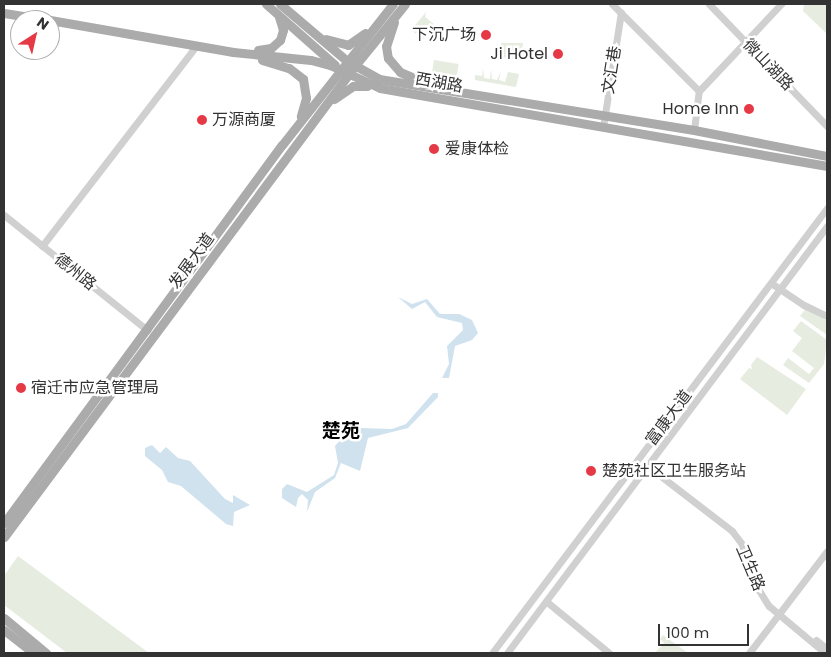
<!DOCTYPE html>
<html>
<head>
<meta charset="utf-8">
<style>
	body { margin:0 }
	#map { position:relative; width:831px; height:657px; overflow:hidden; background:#fff; font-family:Poppins,"Noto Sans SC",sans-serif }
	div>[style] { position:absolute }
	.green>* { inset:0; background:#e6ecdf; transform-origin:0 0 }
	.water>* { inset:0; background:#cfe2ee }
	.minor>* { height:7px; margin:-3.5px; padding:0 3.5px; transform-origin:3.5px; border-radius:3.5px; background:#d0d0d0 }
	.major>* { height:9px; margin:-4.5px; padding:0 4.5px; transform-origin:4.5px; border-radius:4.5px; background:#ababab }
	.dots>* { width:14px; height:14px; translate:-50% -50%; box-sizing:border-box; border:2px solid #fff; border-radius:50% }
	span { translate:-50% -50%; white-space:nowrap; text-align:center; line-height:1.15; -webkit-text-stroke:5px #fff; paint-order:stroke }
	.poi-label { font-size:16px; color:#333 }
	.right { translate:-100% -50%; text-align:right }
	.left { translate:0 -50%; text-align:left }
	.street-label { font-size:16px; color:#333 }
	.quarter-label { font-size:19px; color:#000; font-weight:700 }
	.frame { position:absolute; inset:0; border:5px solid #333; pointer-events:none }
	.north { position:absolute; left:10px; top:10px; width:50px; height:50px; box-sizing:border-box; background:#fff; border:1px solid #adadad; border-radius:50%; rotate:35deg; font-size:14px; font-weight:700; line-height:20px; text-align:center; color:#333 }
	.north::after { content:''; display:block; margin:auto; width:18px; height:22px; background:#e63946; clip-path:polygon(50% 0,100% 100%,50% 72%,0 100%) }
	.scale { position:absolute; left:658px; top:624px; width:91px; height:22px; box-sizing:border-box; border:2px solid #333; border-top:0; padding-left:6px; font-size:15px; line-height:18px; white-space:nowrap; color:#333; -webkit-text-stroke:4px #fff; paint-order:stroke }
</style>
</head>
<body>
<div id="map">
	<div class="green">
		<i style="clip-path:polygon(804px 4px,827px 4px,827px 34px,803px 11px)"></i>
		<i style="clip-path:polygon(426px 12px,425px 17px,435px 25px,423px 39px,411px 30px)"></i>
		<i style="clip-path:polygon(501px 43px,523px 43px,521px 59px,501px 57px)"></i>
		<i style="left:434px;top:60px;width:25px;height:14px;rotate:9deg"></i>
		<i style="clip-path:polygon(483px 68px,484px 78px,490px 79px,491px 69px,492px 79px,497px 80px,501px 71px,499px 80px,505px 82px,508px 72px,519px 74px,516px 87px,475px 80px,475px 75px,482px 76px)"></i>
		<i style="clip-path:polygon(807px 307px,827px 321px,827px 335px,800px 316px)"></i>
		<i style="clip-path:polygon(801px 321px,827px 340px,824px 364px,809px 383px,783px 365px,788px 358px,809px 374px,814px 368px,792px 351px,802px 338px,793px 331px)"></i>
		<i style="clip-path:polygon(757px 357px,806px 389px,787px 415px,740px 379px,749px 368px,752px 369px,751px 365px)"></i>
		<i style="clip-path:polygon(18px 556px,149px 653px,67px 653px,4px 605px,4px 576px)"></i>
		<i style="clip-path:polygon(663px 635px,688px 653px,655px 653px,664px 643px,660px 639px)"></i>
	</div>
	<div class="water">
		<i style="clip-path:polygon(398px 297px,412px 304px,427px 299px,440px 314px,459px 314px,472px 320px,478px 333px,472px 340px,455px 346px,449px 378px,442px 378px,449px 364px,447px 346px,463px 330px,462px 323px,437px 317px,425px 302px,412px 309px)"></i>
		<i style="clip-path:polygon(433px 393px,438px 393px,438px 397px,408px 428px,368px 438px,360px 471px,341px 463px,335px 478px,315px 492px,307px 512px,308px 500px,302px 494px,298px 498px,296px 507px,282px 498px,282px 489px,287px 484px,307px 492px,334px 475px,338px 463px,335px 446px,340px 440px,349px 438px,361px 428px,392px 429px,406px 424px)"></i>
		<i style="clip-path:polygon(152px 445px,160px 453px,166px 447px,178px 458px,190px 461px,225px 499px,233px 503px,233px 495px,250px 505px,234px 512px,233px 526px,226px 524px,181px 486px,168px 482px,162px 470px,145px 456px,145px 448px)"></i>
	</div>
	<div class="minor">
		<i style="left:612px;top:4px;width:123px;rotate:45deg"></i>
		<i style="left:709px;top:4px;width:170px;rotate:46deg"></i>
		<i style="left:603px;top:127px;width:116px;rotate:-81.1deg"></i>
		<i style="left:694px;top:130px;width:39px;rotate:-83deg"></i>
		<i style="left:699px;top:91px;width:120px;rotate:-46.7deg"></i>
		<i style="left:4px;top:215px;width:184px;rotate:38.8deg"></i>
		<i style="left:42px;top:246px;width:252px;rotate:-52.4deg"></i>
		<i style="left:771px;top:283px;width:40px;rotate:34deg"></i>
		<i style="left:804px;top:305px;width:25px;rotate:26deg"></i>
		<i style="left:649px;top:467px;width:105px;rotate:37.6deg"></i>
		<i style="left:732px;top:531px;width:15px;rotate:53deg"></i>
		<i style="left:741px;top:543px;width:43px;rotate:71.1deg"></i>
		<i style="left:755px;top:584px;width:26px;rotate:58deg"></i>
		<i style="left:769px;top:606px;width:73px;rotate:40deg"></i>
		<i style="left:547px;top:602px;width:80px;rotate:39.4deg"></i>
		<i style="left:816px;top:640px;width:14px;rotate:39deg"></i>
		<i style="left:492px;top:653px;width:557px;rotate:-53.03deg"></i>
		<i style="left:507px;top:653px;width:534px;rotate:-53.15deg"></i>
		<i style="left:749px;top:653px;width:128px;rotate:-52.6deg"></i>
	</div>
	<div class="major">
		<i style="left:266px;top:4px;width:92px;rotate:41.5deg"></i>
		<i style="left:280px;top:4px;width:88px;rotate:40.4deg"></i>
		<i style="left:347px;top:61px;width:37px;rotate:29deg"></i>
		<i style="left:379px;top:79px;width:319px;rotate:9.2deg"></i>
		<i style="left:694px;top:130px;width:136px;rotate:11.1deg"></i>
		<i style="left:4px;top:13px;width:44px;rotate:9.2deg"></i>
		<i style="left:50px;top:20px;width:186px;rotate:9.9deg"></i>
		<i style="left:233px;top:52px;width:78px;rotate:5.9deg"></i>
		<i style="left:311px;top:60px;width:20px;rotate:15deg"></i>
		<i style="left:330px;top:65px;width:55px;rotate:24.7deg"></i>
		<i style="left:380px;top:88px;width:454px;rotate:9.9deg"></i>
		<i style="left:394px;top:22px;width:25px;rotate:108deg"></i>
		<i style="left:386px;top:46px;width:12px;rotate:81deg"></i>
		<i style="left:388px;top:58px;width:18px;rotate:49deg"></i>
		<i style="left:400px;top:72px;width:28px;rotate:23deg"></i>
		<i style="left:326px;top:39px;width:23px;rotate:15deg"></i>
		<i style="left:348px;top:45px;width:21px;rotate:-35deg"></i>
		<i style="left:258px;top:50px;width:13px;rotate:-9deg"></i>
		<i style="left:271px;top:48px;width:12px;rotate:-42deg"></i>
		<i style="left:280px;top:40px;width:10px;rotate:-73deg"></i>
		<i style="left:283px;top:30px;width:14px;rotate:-107deg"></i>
		<i style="left:262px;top:60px;width:28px;rotate:17deg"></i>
		<i style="left:289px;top:68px;width:18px;rotate:38deg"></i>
		<i style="left:303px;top:79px;width:19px;rotate:81deg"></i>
		<i style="left:306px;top:98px;width:19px;rotate:106deg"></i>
		<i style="left:334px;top:99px;width:23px;rotate:-34deg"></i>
		<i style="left:353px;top:86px;width:14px"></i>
		<i style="left:4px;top:523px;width:469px;rotate:-53.7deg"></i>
		<i style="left:282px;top:145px;width:179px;rotate:-51.8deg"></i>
		<i style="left:4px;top:537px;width:586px;rotate:-53.33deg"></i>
		<i style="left:354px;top:67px;width:81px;rotate:-51deg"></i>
		<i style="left:4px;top:618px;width:55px;rotate:39.8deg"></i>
		<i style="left:4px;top:630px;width:37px;rotate:38deg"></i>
	</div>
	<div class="dots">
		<i style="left:486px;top:35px;background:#e63946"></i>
		<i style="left:558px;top:54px;background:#e63946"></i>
		<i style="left:749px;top:109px;background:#e63946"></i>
		<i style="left:202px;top:120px;background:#e63946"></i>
		<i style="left:434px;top:149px;background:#e63946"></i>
		<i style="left:21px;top:388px;background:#e63946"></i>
		<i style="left:591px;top:471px;background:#e63946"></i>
	</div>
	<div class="poi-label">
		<span class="right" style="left:476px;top:35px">下沉广场</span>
		<span class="right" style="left:548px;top:54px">Ji Hotel</span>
		<span class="right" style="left:739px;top:109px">Home Inn</span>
		<span class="left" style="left:212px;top:120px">万源商厦</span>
		<span class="left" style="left:445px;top:149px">爱康体检</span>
		<span class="left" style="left:31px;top:388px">宿迁市应急管理局</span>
		<span class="left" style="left:602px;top:471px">楚苑社区卫生服务站</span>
	</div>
	<div class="street-label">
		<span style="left:768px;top:65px;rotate:46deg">微山湖路</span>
		<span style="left:612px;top:70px;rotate:-81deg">文汇巷</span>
		<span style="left:439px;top:83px;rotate:10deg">西湖路</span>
		<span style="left:192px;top:261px;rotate:-54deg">发展大道</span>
		<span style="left:75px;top:272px;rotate:39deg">德州路</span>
		<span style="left:669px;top:418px;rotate:-53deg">富康大道</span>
		<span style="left:750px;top:568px;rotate:67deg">卫生路</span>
	</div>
	<div class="quarter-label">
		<span style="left:341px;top:431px">楚苑</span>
	</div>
	<div class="frame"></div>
	<div class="north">N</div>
	<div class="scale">100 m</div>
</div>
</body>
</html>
